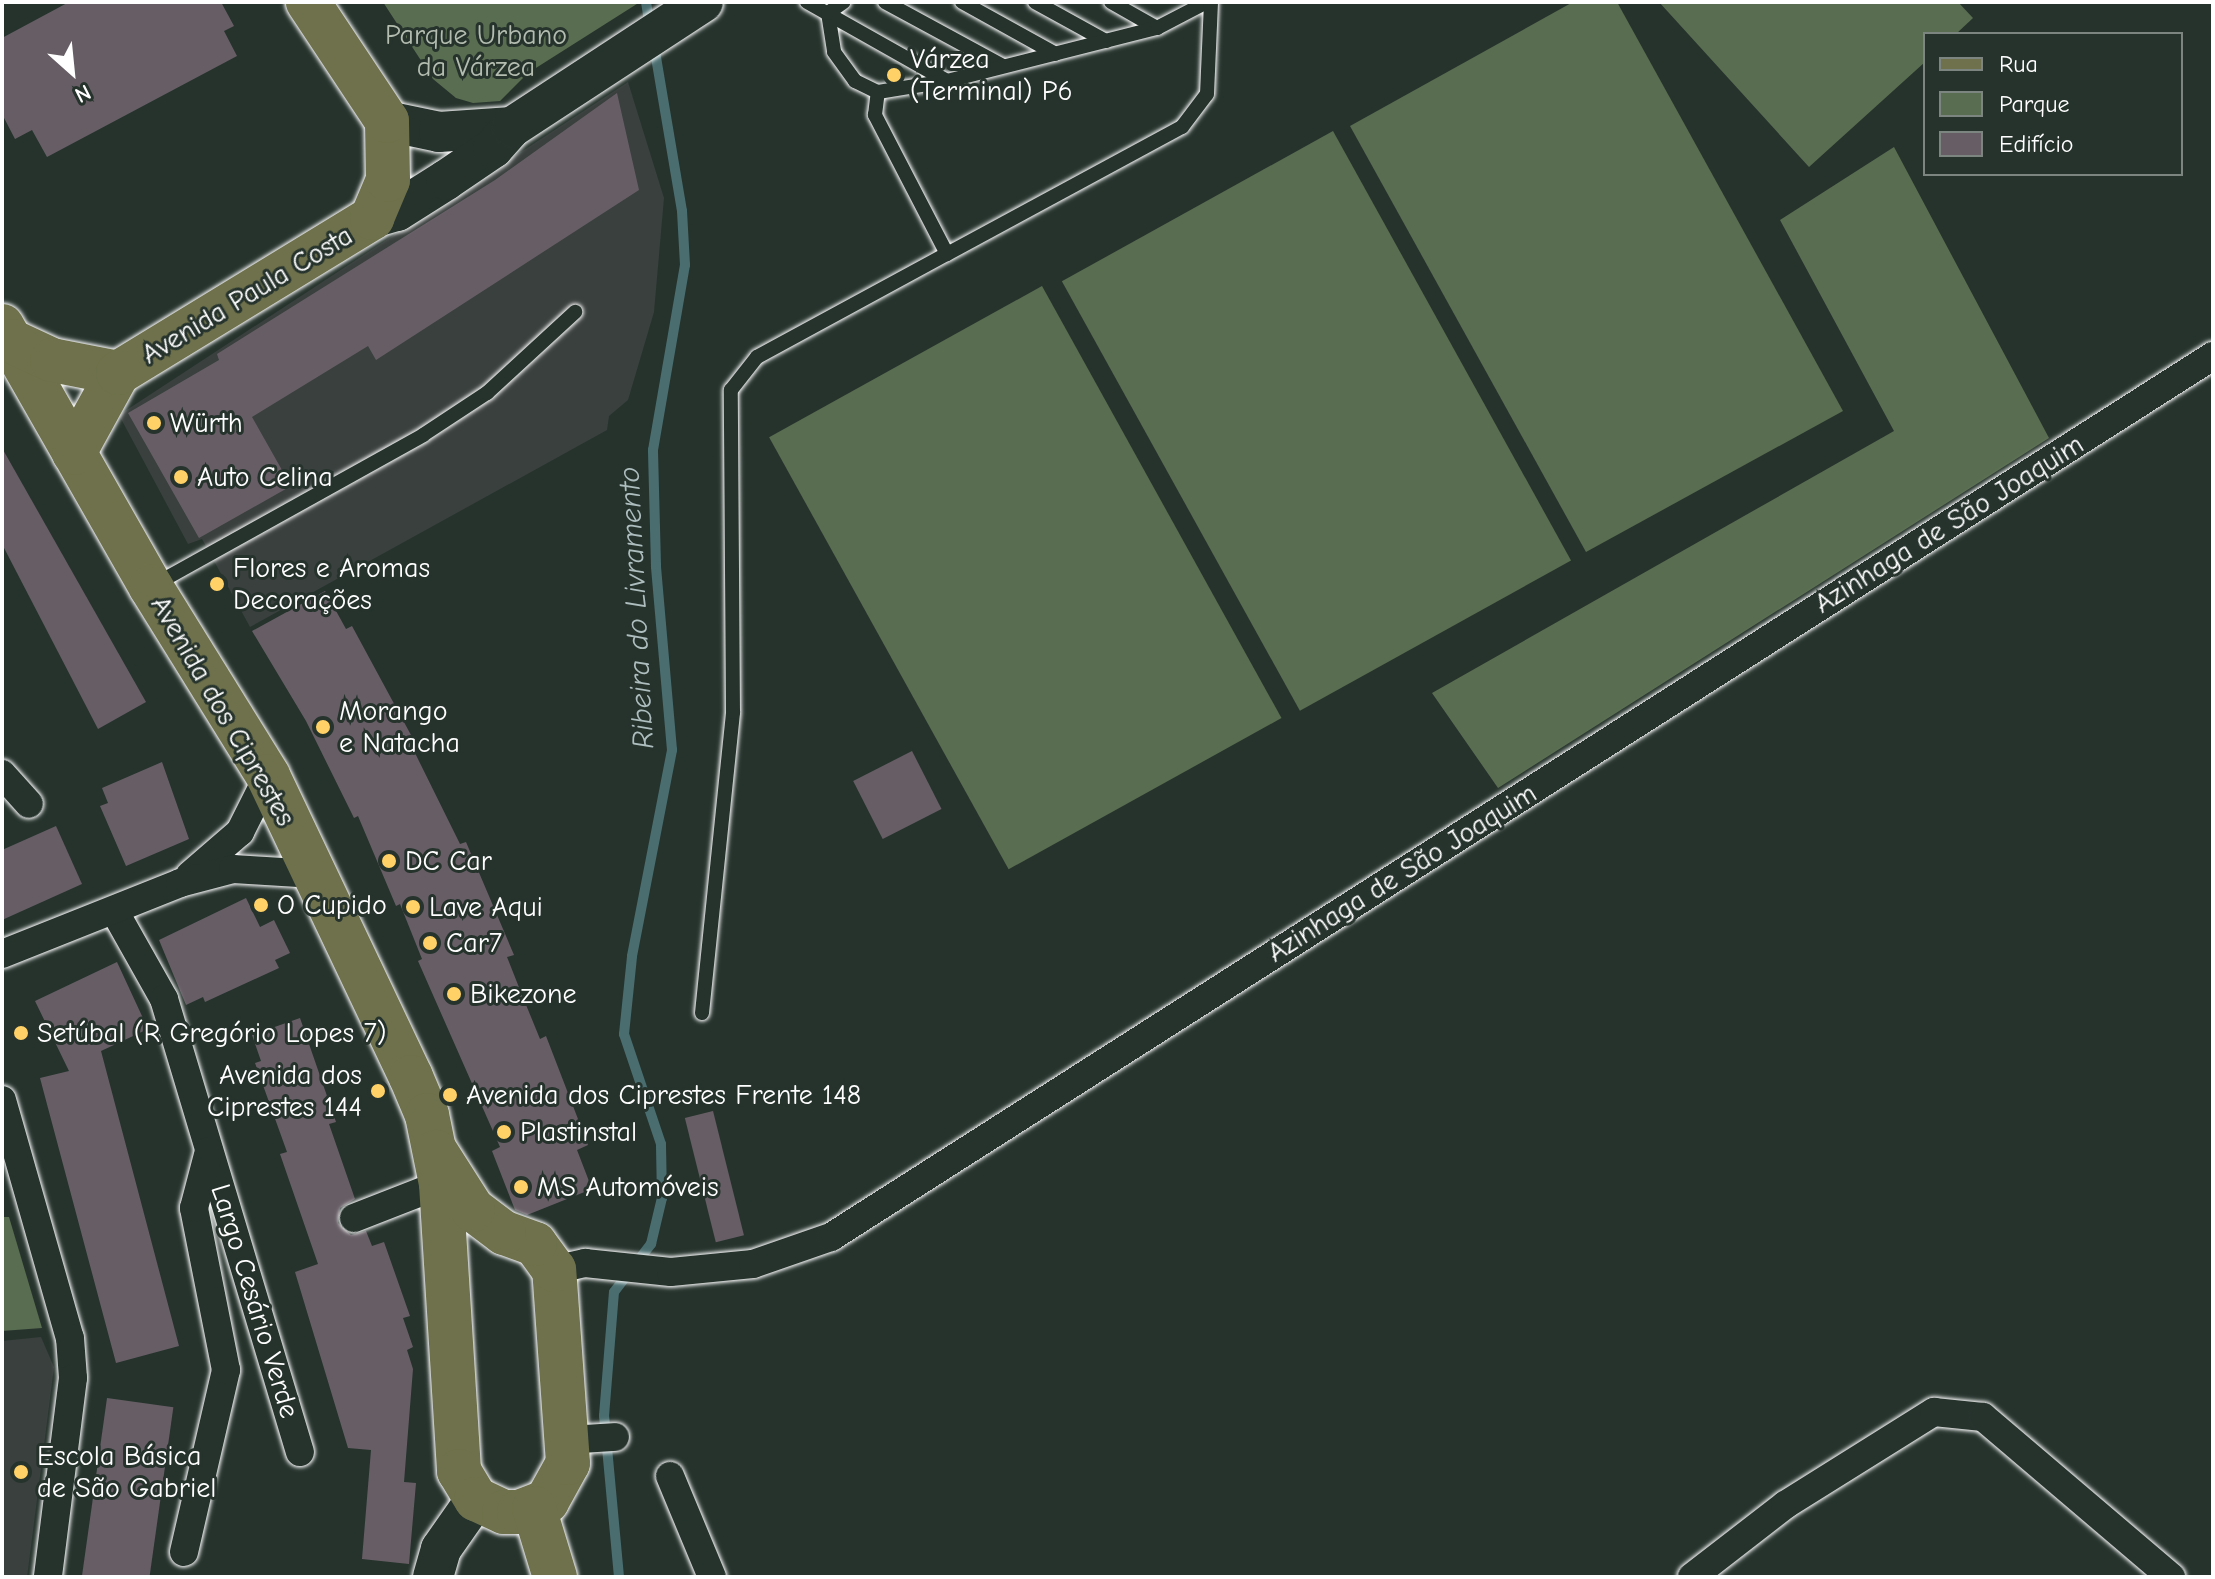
<!DOCTYPE html>
<html>
<head>
<meta charset="utf-8">
<style>
	body { margin:0 }
	#map { position:relative; width:2215px; height:1579px; overflow:hidden; background:#26332d; font-family:"Comic Neue",sans-serif }
	div>[style] { position:absolute }
	.built>* { inset:0; background:#3a403e }
	.green>* { inset:0; background:#596d50; transform-origin:0 0 }
	.stream>* { height:10px; margin:-5px; padding:0 5px; transform-origin:5px; border-radius:5px; background:#4a6e70 }
	.building>* { inset:0; background:#675e65; transform-origin:0 0 }
	.roads { filter:drop-shadow(0 0 2px #fff) drop-shadow(0 0 2px #fff) }
	.lane>* { height:14px; margin:-7px; padding:0 7px; transform-origin:7px; border-radius:7px; background:#26332d }
	.street>* { height:28px; margin:-14px; padding:0 14px; transform-origin:14px; border-radius:14px; background:#26332d }
	.secondary>* { height:40px; margin:-20px; padding:0 20px; transform-origin:20px; border-radius:20px; background:#26332d }
	.primary>* { height:44px; margin:-22px; padding:0 22px; transform-origin:22px; border-radius:22px; background:#6e714b }
	.dots>* { width:22px; height:22px; translate:-50% -50%; box-sizing:border-box; border:4px solid #26332d; border-radius:50% }
	span { translate:-50% -50%; white-space:nowrap; text-align:center; line-height:1.15; -webkit-text-stroke:6px #26332d; paint-order:stroke }
	.park-label { font-size:28px; color:#b4bdb0 }
	.poi-label { font-size:28px; color:#fff }
	.left { translate:0 -50%; text-align:left }
	.right { translate:-100% -50%; text-align:right }
	.street-label { font-size:28px; color:#fff }
	.water-label { font-size:30px; color:#aebebf; font-style:italic }
	.frame { position:absolute; inset:0; border:4px solid #fff; pointer-events:none }
	.legend { position:absolute; left:1923px; top:32px; width:260px; height:144px; box-sizing:border-box; background:#26332d; border:2px solid #7d8581; margin:0; padding:10px 14px; list-style:none; font-size:24px; color:#fff }
	.legend li { display:flex; align-items:center; gap:16px; height:40px }
	.legend b { width:40px; border:2px solid #7d8581 }
	.north { position:absolute; left:32px; top:32px; width:80px; height:80px; -webkit-text-stroke:6px #26332d; paint-order:stroke; rotate:153deg; font-size:22px; font-weight:700; line-height:32px; text-align:center; color:#fff }
	.north::after { content:''; display:block; margin:auto; width:28px; height:36px; background:#fff; clip-path:polygon(50% 0,100% 100%,50% 72%,0 100%) }
</style>
</head>
<body>
<div id="map">
	<div class="built">
		<i style="clip-path:polygon(628px 82px,664px 198px,654px 312px,628px 400px,609px 416px,607px 430px,250px 627px,202px 539px,188px 544px,119px 415px)"></i>
		<i style="clip-path:polygon(41px 1337px,54px 1367px,27px 1577px,2px 1577px,2px 1341px)"></i>
	</div>
	<div class="green">
		<i style="clip-path:polygon(383px 2px,640px 2px,528px 73px,500px 101px,473px 103px,456px 98px,433px 79px)"></i>
		<i style="clip-path:polygon(1573px 2px,1617px 2px,1843px 411px,1586px 552px,1350px 126px)"></i>
		<i style="clip-path:polygon(1659px 2px,1958px 2px,1973px 18px,1956px 34px,1925px 34px,1925px 62px,1809px 167px)"></i>
		<i style="left:1333px;top:131px;width:491px;height:310px;rotate:61deg"></i>
		<i style="clip-path:polygon(1894px 147px,2049px 438px,1498px 788px,1432px 693px,1894px 431px,1780px 220px)"></i>
		<i style="left:1042px;top:286px;width:494px;height:312px;rotate:61deg"></i>
		<i style="clip-path:polygon(2px 1217px,9px 1217px,42px 1328px,2px 1331px)"></i>
	</div>
	<div class="stream">
		<i style="left:646px;top:2px;width:24px;rotate:81deg"></i>
		<i style="left:619px;top:1577px;width:162px;rotate:-95.3deg"></i>
		<i style="left:604px;top:1416px;width:124px;rotate:-85.4deg"></i>
		<i style="left:614px;top:1292px;width:61px;rotate:-52.4deg"></i>
		<i style="left:651px;top:1244px;width:47px;rotate:-76.6deg"></i>
		<i style="left:662px;top:1198px;width:54px;rotate:-91.1deg"></i>
		<i style="left:661px;top:1144px;width:116px;rotate:-108.6deg"></i>
		<i style="left:624px;top:1034px;width:78px;rotate:-84.1deg"></i>
		<i style="left:632px;top:956px;width:210px;rotate:-79deg"></i>
		<i style="left:672px;top:750px;width:185px;rotate:-95deg"></i>
		<i style="left:656px;top:566px;width:116px;rotate:-91.5deg"></i>
		<i style="left:653px;top:450px;width:188px;rotate:-80.2deg"></i>
		<i style="left:685px;top:265px;width:54px;rotate:-93.2deg"></i>
		<i style="left:682px;top:211px;width:168px;rotate:-99.6deg"></i>
	</div>
	<div class="building">
		<i style="clip-path:polygon(69px 2px,221px 2px,234px 26px,224px 31px,237px 56px,47px 157px,32px 130px,15px 139px,2px 114px,2px 38px)"></i>
		<i style="clip-path:polygon(617px 93px,639px 190px,376px 360px,368px 346px,252px 417px,291px 486px,199px 538px,128px 413px,219px 360px,217px 354px,495px 180px)"></i>
		<i style="clip-path:polygon(2px 448px,146px 702px,98px 729px,2px 544px)"></i>
		<i style="clip-path:polygon(325px 591px,346px 629px,352px 626px,418px 748px,414px 751px,460px 844px,466px 842px,514px 955px,507px 957px,522px 995px,540px 1039px,546px 1036px,588px 1145px,577px 1150px,592px 1189px,527px 1215px,515px 1210px,492px 1151px,500px 1147px,418px 961px,422px 959px,400px 904px,396px 906px,358px 816px,354px 818px,306px 721px,252px 631px)"></i>
		<i style="left:912px;top:751px;width:65px;height:66px;rotate:63deg"></i>
		<i style="clip-path:polygon(162px 762px,189px 839px,126px 866px,100px 806px,108px 803px,102px 788px)"></i>
		<i style="clip-path:polygon(56px 826px,82px 884px,2px 920px,2px 850px)"></i>
		<i style="clip-path:polygon(246px 898px,260px 927px,274px 920px,290px 953px,275px 960px,279px 968px,205px 1002px,203px 997px,186px 1005px,159px 940px)"></i>
		<i style="clip-path:polygon(117px 962px,148px 1029px,101px 1051px,179px 1346px,116px 1363px,40px 1078px,69px 1071px,35px 1001px)"></i>
		<i style="clip-path:polygon(300px 1018px,336px 1122px,329px 1124px,355px 1199px,340px 1208px,338px 1223px,351px 1235px,366px 1231px,372px 1246px,384px 1242px,410px 1316px,403px 1318px,413px 1347px,407px 1350px,413px 1369px,404px 1482px,416px 1483px,409px 1564px,362px 1559px,371px 1450px,348px 1448px,295px 1272px,318px 1264px,280px 1154px,287px 1152px,255px 1063px,261px 1061px,252px 1035px)"></i>
		<i style="left:713px;top:1111px;width:128px;height:29px;rotate:76deg"></i>
		<i style="left:107px;top:1398px;width:67px;height:180px;rotate:8deg"></i>
	</div>
	<div class="roads">
		<div class="lane">
			<i style="left:807px;top:2px;width:161px;rotate:29.4deg"></i>
			<i style="left:885px;top:2px;width:134px;rotate:28.5deg"></i>
			<i style="left:962px;top:2px;width:107px;rotate:29deg"></i>
			<i style="left:1035px;top:2px;width:81px;rotate:28.8deg"></i>
			<i style="left:1111px;top:2px;width:53px;rotate:29.5deg"></i>
			<i style="left:828px;top:13px;width:39px;rotate:81deg"></i>
			<i style="left:834px;top:52px;width:36px;rotate:54deg"></i>
			<i style="left:855px;top:81px;width:25px;rotate:26deg"></i>
			<i style="left:878px;top:92px;width:70px;rotate:-9.1deg"></i>
			<i style="left:947px;top:81px;width:217px;rotate:-14.2deg"></i>
			<i style="left:1157px;top:28px;width:56px;rotate:-27.5deg"></i>
			<i style="left:828px;top:13px;width:19px;rotate:-35deg"></i>
			<i style="left:947px;top:254px;width:267px;rotate:-28.4deg"></i>
			<i style="left:1182px;top:127px;width:41px;rotate:-52.9deg"></i>
			<i style="left:1207px;top:94px;width:92px;rotate:-87.5deg"></i>
			<i style="left:154px;top:585px;width:308px;rotate:-29.1deg"></i>
			<i style="left:423px;top:435px;width:77px;rotate:-33.3deg"></i>
			<i style="left:487px;top:393px;width:120px;rotate:-42.6deg"></i>
			<i style="left:702px;top:1013px;width:303px;rotate:-84.1deg"></i>
			<i style="left:733px;top:712px;width:322px;rotate:-90.4deg"></i>
			<i style="left:731px;top:390px;width:42px;rotate:-51.8deg"></i>
			<i style="left:757px;top:357px;width:216px;rotate:-28.5deg"></i>
			<i style="left:947px;top:254px;width:157px;rotate:-117.4deg"></i>
			<i style="left:875px;top:115px;width:23px;rotate:-83deg"></i>
		</div>
		<div class="street">
			<i style="left:2px;top:774px;width:40px;rotate:48deg"></i>
			<i style="left:190px;top:875px;width:66px;rotate:-40.7deg"></i>
			<i style="left:240px;top:832px;width:63px;rotate:-63.4deg"></i>
			<i style="left:115px;top:912px;width:100px;rotate:60.6deg"></i>
			<i style="left:164px;top:999px;width:473px;rotate:73.3deg"></i>
			<i style="left:2px;top:954px;width:192px;rotate:-21.7deg"></i>
			<i style="left:180px;top:883px;width:55px;rotate:-14.8deg"></i>
			<i style="left:233px;top:869px;width:82px;rotate:3.5deg"></i>
			<i style="left:2px;top:1100px;width:248px;rotate:74.1deg"></i>
			<i style="left:70px;top:1338px;width:40px;rotate:85.7deg"></i>
			<i style="left:73px;top:1378px;width:201px;rotate:97.2deg"></i>
			<i style="left:354px;top:1218px;width:93px;rotate:-21.3deg"></i>
			<i style="left:554px;top:1270px;width:32px;rotate:-13deg"></i>
			<i style="left:585px;top:1263px;width:86px;rotate:6deg"></i>
			<i style="left:671px;top:1272px;width:82px;rotate:-5.6deg"></i>
			<i style="left:753px;top:1264px;width:83px;rotate:-19.1deg"></i>
			<i style="left:831px;top:1237px;width:1639px;rotate:-32.52deg"></i>
			<i style="left:567px;top:1440px;width:48px;rotate:-3.6deg"></i>
			<i style="left:670px;top:1476px;width:109px;rotate:67.4deg"></i>
			<i style="left:184px;top:1552px;width:187px;rotate:-77deg"></i>
			<i style="left:226px;top:1370px;width:165px;rotate:-101.2deg"></i>
			<i style="left:194px;top:1208px;width:59px;rotate:-75.3deg"></i>
			<i style="left:1692px;top:1577px;width:118px;rotate:-37.7deg"></i>
			<i style="left:1785px;top:1505px;width:176px;rotate:-32deg"></i>
			<i style="left:1934px;top:1412px;width:49px;rotate:5.8deg"></i>
			<i style="left:1983px;top:1417px;width:247px;rotate:40.4deg"></i>
		</div>
		<div class="secondary">
			<i style="left:387px;top:121px;width:53px;rotate:11.9deg"></i>
			<i style="left:439px;top:132px;width:73px;rotate:-3.9deg"></i>
			<i style="left:372px;top:218px;width:26px;rotate:-16deg"></i>
			<i style="left:397px;top:211px;width:58px;rotate:-32.3deg"></i>
			<i style="left:446px;top:180px;width:57px;rotate:-34.2deg"></i>
			<i style="left:493px;top:148px;width:28px;rotate:-48deg"></i>
			<i style="left:512px;top:127px;width:228px;rotate:-33.2deg"></i>
			<i style="left:433px;top:1577px;width:29px;rotate:-74deg"></i>
			<i style="left:441px;top:1549px;width:61px;rotate:-55deg"></i>
		</div>
		<div class="primary">
			<i style="left:2px;top:326px;width:301px;rotate:60.3deg"></i>
			<i style="left:151px;top:587px;width:222px;rotate:58.2deg"></i>
			<i style="left:268px;top:776px;width:333px;rotate:64.6deg"></i>
			<i style="left:411px;top:1077px;width:41px;rotate:67.2deg"></i>
			<i style="left:427px;top:1115px;width:70px;rotate:78.5deg"></i>
			<i style="left:441px;top:1184px;width:288px;rotate:86.4deg"></i>
			<i style="left:459px;top:1471px;width:33px;rotate:59deg"></i>
			<i style="left:476px;top:1499px;width:31px;rotate:25deg"></i>
			<i style="left:504px;top:1512px;width:15px"></i>
			<i style="left:519px;top:1512px;width:30px;rotate:-21deg"></i>
			<i style="left:547px;top:1501px;width:43px;rotate:-61.1deg"></i>
			<i style="left:568px;top:1463px;width:194px;rotate:-94.1deg"></i>
			<i style="left:554px;top:1270px;width:32px;rotate:-126deg"></i>
			<i style="left:535px;top:1244px;width:33px;rotate:-160deg"></i>
			<i style="left:504px;top:1233px;width:39px;rotate:-143deg"></i>
			<i style="left:473px;top:1210px;width:69px;rotate:-122.5deg"></i>
			<i style="left:11px;top:341px;width:45px;rotate:24.9deg"></i>
			<i style="left:52px;top:360px;width:67px;rotate:11.1deg"></i>
			<i style="left:74px;top:453px;width:91px;rotate:-61.2deg"></i>
			<i style="left:118px;top:373px;width:298px;rotate:-31.4deg"></i>
			<i style="left:372px;top:218px;width:41px;rotate:-67.2deg"></i>
			<i style="left:388px;top:180px;width:59px;rotate:-91deg"></i>
			<i style="left:387px;top:121px;width:143px;rotate:-123.6deg"></i>
			<i style="left:534px;top:1508px;width:72px;rotate:73.1deg"></i>
		</div>
	</div>
	<div class="dots">
		<i style="left:894px;top:75px;background:#ffd166"></i>
		<i style="left:154px;top:423px;background:#ffd166"></i>
		<i style="left:181px;top:477px;background:#ffd166"></i>
		<i style="left:217px;top:584px;background:#ffd166"></i>
		<i style="left:323px;top:727px;background:#ffd166"></i>
		<i style="left:389px;top:861px;background:#ffd166"></i>
		<i style="left:261px;top:905px;background:#ffd166"></i>
		<i style="left:413px;top:907px;background:#ffd166"></i>
		<i style="left:430px;top:943px;background:#ffd166"></i>
		<i style="left:454px;top:994px;background:#ffd166"></i>
		<i style="left:21px;top:1033px;background:#ffd166"></i>
		<i style="left:378px;top:1091px;background:#ffd166"></i>
		<i style="left:450px;top:1095px;background:#ffd166"></i>
		<i style="left:504px;top:1132px;background:#ffd166"></i>
		<i style="left:521px;top:1187px;background:#ffd166"></i>
		<i style="left:21px;top:1472px;background:#ffd166"></i>
	</div>
	<div class="park-label">
		<span style="left:476px;top:51px">Parque Urbano<br>da Várzea</span>
	</div>
	<div class="poi-label">
		<span class="left" style="left:910px;top:75px">Várzea<br>(Terminal) P6</span>
		<span class="left" style="left:170px;top:423px">Würth</span>
		<span class="left" style="left:197px;top:477px">Auto Celina</span>
		<span class="left" style="left:233px;top:584px">Flores e Aromas<br>Decorações</span>
		<span class="left" style="left:339px;top:727px">Morango<br>e Natacha</span>
		<span class="left" style="left:405px;top:861px">DC Car</span>
		<span class="left" style="left:277px;top:905px">O Cupido</span>
		<span class="left" style="left:429px;top:907px">Lave Aqui</span>
		<span class="left" style="left:446px;top:943px">Car7</span>
		<span class="left" style="left:470px;top:994px">Bikezone</span>
		<span class="left" style="left:37px;top:1033px">Setúbal (R Gregório Lopes 7)</span>
		<span class="right" style="left:362px;top:1091px">Avenida dos<br>Ciprestes 144</span>
		<span class="left" style="left:466px;top:1095px">Avenida dos Ciprestes Frente 148</span>
		<span class="left" style="left:520px;top:1132px">Plastinstal</span>
		<span class="left" style="left:537px;top:1187px">MS Automóveis</span>
		<span class="left" style="left:37px;top:1472px">Escola Básica<br>de São Gabriel</span>
	</div>
	<div class="street-label">
		<span style="left:247px;top:295px;rotate:-31deg">Avenida Paula Costa</span>
		<span style="left:1949px;top:524px;rotate:-32deg">Azinhaga de São Joaquim</span>
		<span style="left:223px;top:711px;rotate:60deg">Avenida dos Ciprestes</span>
		<span style="left:1402px;top:873px;rotate:-32deg">Azinhaga de São Joaquim</span>
		<span style="left:255px;top:1301px;rotate:73deg">Largo Cesário Verde</span>
	</div>
	<div class="water-label">
		<span style="left:637px;top:608px;rotate:-93deg">Ribeira do Livramento</span>
	</div>
	<div class="frame"></div>
	<ul class="legend">
	<li><b style="height:10px;background:#6e714b"></b>Rua</li>
	<li><b style="height:22px;background:#596d50"></b>Parque</li>
	<li><b style="height:22px;background:#675e65"></b>Edifício</li>
	</ul>
	<div class="north">N</div>
</div>
</body>
</html>
